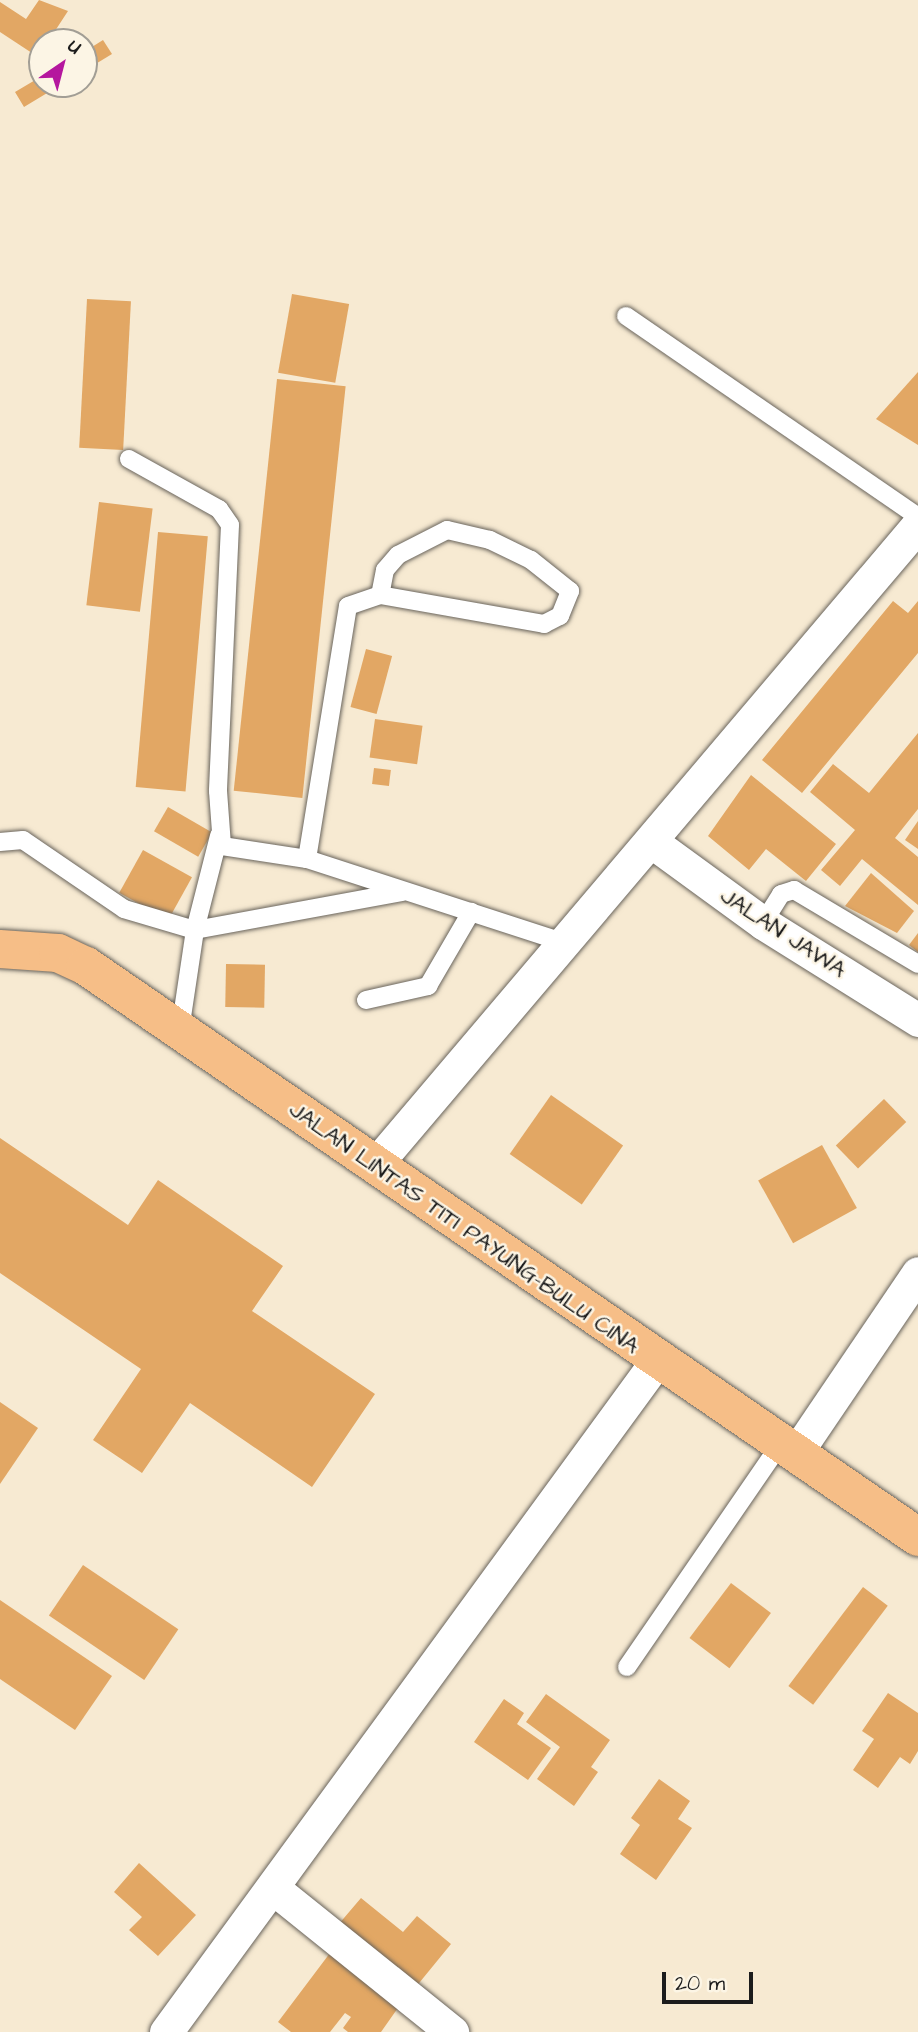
<!DOCTYPE html>
<html>
<head>
<meta charset="utf-8">
<style>
	body { margin:0 }
	#map { position:relative; width:918px; height:2032px; overflow:hidden; background:#f7ead2; font-family:"Architects Daughter",sans-serif }
	div>[style] { position:absolute }
	.building>* { inset:0; background:#e2a764; transform-origin:0 0 }
	.roads { filter:drop-shadow(0 0 2px #69645c) drop-shadow(0 0 2px #69645c) }
	.lane>* { height:18px; margin:-9px; padding:0 9px; transform-origin:9px; border-radius:9px; background:#fff }
	.street>* { height:33px; margin:-16.5px; padding:0 16.5px; transform-origin:16.5px; border-radius:16.5px; background:#fff }
	.primary>* { height:38px; margin:-19px; padding:0 19px; transform-origin:19px; border-radius:19px; background:#f6be87 }
	span { translate:-50% -50%; white-space:nowrap; text-align:center; line-height:1.15; -webkit-text-stroke:5px #fcf5e5; paint-order:stroke }
	.street-label { font-size:23px; color:#1c1c1c }
	.north { position:absolute; left:28px; top:28px; width:70px; height:70px; box-sizing:border-box; background:#fcf5e5; border:2px solid #a29e95; border-radius:50%; rotate:35deg; font-size:19px; font-weight:700; line-height:28px; text-align:center; color:#1c1c1c }
	.north::after { content:''; display:block; margin:auto; width:24px; height:32px; background:#b5179e; clip-path:polygon(50% 0,100% 100%,50% 72%,0 100%) }
	.scale { position:absolute; left:662px; top:1972px; width:91px; height:32px; box-sizing:border-box; border:4px solid #1c1c1c; border-top:0; padding-left:9px; font-size:21px; line-height:24px; white-space:nowrap; color:#1c1c1c; -webkit-text-stroke:5px #fcf5e5; paint-order:stroke }
</style>
</head>
<body>
<div id="map">
	<div class="building">
		<i style="clip-path:polygon(39px 0,68px 11px,38px 57px,0 32px,0 2px,26px 19px)"></i>
		<i style="clip-path:polygon(103px 40px,112px 54px,84px 71px,84px 52px)"></i>
		<i style="clip-path:polygon(42px 76px,42px 84px,62px 84px,24px 107px,15px 92px)"></i>
		<i style="left:292px;top:294px;width:58px;height:80px;rotate:10deg"></i>
		<i style="left:87px;top:299px;width:44px;height:149px;rotate:3deg"></i>
		<i style="clip-path:polygon(918px 372px,918px 445px,876px 419px)"></i>
		<i style="left:277px;top:379px;width:69px;height:414px;rotate:6deg"></i>
		<i style="left:99px;top:502px;width:54px;height:104px;rotate:7deg"></i>
		<i style="left:158px;top:532px;width:50px;height:256px;rotate:5deg"></i>
		<i style="clip-path:polygon(893px 601px,908px 613px,918px 601px,918px 653px,802px 793px,762px 760px)"></i>
		<i style="left:366px;top:649px;width:27px;height:60px;rotate:15deg"></i>
		<i style="left:375px;top:719px;width:48px;height:39px;rotate:8deg"></i>
		<i style="clip-path:polygon(918px 733px,918px 809px,895px 838px,918px 857px,918px 905px,862px 859px,840px 886px,821px 870px,855px 830px,810px 792px,833px 764px,869px 793px)"></i>
		<i style="left:374px;top:768px;width:17px;height:16px;rotate:7deg"></i>
		<i style="clip-path:polygon(751px 775px,836px 844px,806px 881px,766px 849px,749px 870px,708px 836px)"></i>
		<i style="left:168px;top:807px;width:51px;height:28px;rotate:30deg"></i>
		<i style="clip-path:polygon(918px 821px,918px 849px,905px 840px)"></i>
		<i style="left:143px;top:850px;width:56px;height:49px;rotate:29deg"></i>
		<i style="clip-path:polygon(871px 873px,914px 911px,897px 933px,845px 906px)"></i>
		<i style="clip-path:polygon(918px 933px,918px 952px,909px 945px)"></i>
		<i style="left:226px;top:964px;width:39px;height:43px;rotate:1deg"></i>
		<i style="left:551px;top:1095px;width:88px;height:72px;rotate:35deg"></i>
		<i style="left:884px;top:1099px;width:32px;height:67px;rotate:46deg"></i>
		<i style="clip-path:polygon(0 1138px,128px 1225px,158px 1180px,283px 1266px,252px 1311px,375px 1394px,312px 1487px,190px 1403px,142px 1473px,93px 1440px,141px 1369px,0 1273px)"></i>
		<i style="left:822px;top:1145px;width:72px;height:73px;rotate:61deg"></i>
		<i style="clip-path:polygon(0 1402px,38px 1428px,0 1484px)"></i>
		<i style="left:83px;top:1565px;width:115px;height:61px;rotate:34deg"></i>
		<i style="left:731px;top:1583px;width:50px;height:69px;rotate:37deg"></i>
		<i style="left:863px;top:1587px;width:31px;height:124px;rotate:37deg"></i>
		<i style="clip-path:polygon(0 1600px,112px 1676px,75px 1730px,0 1679px)"></i>
		<i style="clip-path:polygon(888px 1693px,918px 1713px,918px 1751px,910px 1764px,900px 1757px,878px 1788px,853px 1770px,874px 1739px,862px 1731px)"></i>
		<i style="clip-path:polygon(546px 1694px,610px 1740px,591px 1767px,598px 1772px,574px 1806px,537px 1779px,560px 1747px,526px 1722px)"></i>
		<i style="clip-path:polygon(504px 1699px,524px 1713px,517px 1724px,551px 1748px,528px 1780px,474px 1742px)"></i>
		<i style="clip-path:polygon(659px 1779px,690px 1801px,678px 1819px,692px 1828px,656px 1880px,620px 1854px,640px 1825px,631px 1818px)"></i>
		<i style="clip-path:polygon(139px 1863px,196px 1915px,158px 1956px,129px 1930px,142px 1917px,114px 1892px)"></i>
		<i style="clip-path:polygon(361px 1898px,403px 1932px,417px 1916px,451px 1944px,415px 1988px,338px 1925px)"></i>
		<i style="clip-path:polygon(330px 1953px,400px 2005px,381px 2032px,348px 2032px,343px 2028px,351px 2017px,345px 2013px,330px 2032px,291px 2032px,278px 2022px)"></i>
	</div>
	<div class="roads">
		<div class="lane">
			<i style="left:626px;top:316px;width:354px;rotate:34.5deg"></i>
			<i style="left:129px;top:459px;width:103px;rotate:29.1deg"></i>
			<i style="left:219px;top:509px;width:19px;rotate:55deg"></i>
			<i style="left:230px;top:525px;width:266px;rotate:92.6deg"></i>
			<i style="left:218px;top:791px;width:55px;rotate:85.8deg"></i>
			<i style="left:222px;top:846px;width:86px;rotate:8.7deg"></i>
			<i style="left:307px;top:859px;width:272px;rotate:18deg"></i>
			<i style="left:219px;top:836px;width:97px;rotate:104.3deg"></i>
			<i style="left:195px;top:930px;width:211px;rotate:-10.4deg"></i>
			<i style="left:0;top:842px;width:23px;rotate:-5deg"></i>
			<i style="left:23px;top:840px;width:122px;rotate:34.3deg"></i>
			<i style="left:124px;top:909px;width:74px;rotate:16.5deg"></i>
			<i style="left:195px;top:930px;width:101px;rotate:98.5deg"></i>
			<i style="left:307px;top:859px;width:256px;rotate:-80.8deg"></i>
			<i style="left:348px;top:606px;width:34px;rotate:-19deg"></i>
			<i style="left:380px;top:595px;width:167px;rotate:10deg"></i>
			<i style="left:544px;top:624px;width:18px;rotate:-27deg"></i>
			<i style="left:560px;top:616px;width:27px;rotate:-68deg"></i>
			<i style="left:570px;top:591px;width:50px;rotate:-141.5deg"></i>
			<i style="left:531px;top:560px;width:46px;rotate:-154deg"></i>
			<i style="left:490px;top:540px;width:44px;rotate:-166.9deg"></i>
			<i style="left:447px;top:530px;width:55px;rotate:153deg"></i>
			<i style="left:398px;top:555px;width:20px;rotate:131deg"></i>
			<i style="left:385px;top:570px;width:25px;rotate:101deg"></i>
			<i style="left:763px;top:923px;width:34px;rotate:-58deg"></i>
			<i style="left:781px;top:894px;width:14px;rotate:-17deg"></i>
			<i style="left:794px;top:890px;width:144px;rotate:30.8deg"></i>
			<i style="left:366px;top:1000px;width:64px;rotate:-12.7deg"></i>
			<i style="left:428px;top:986px;width:86px;rotate:-59.8deg"></i>
			<i style="left:627px;top:1667px;width:270px;rotate:-55.5deg"></i>
		</div>
		<div class="street">
			<i style="left:652px;top:842px;width:137px;rotate:36.1deg"></i>
			<i style="left:763px;top:923px;width:183px;rotate:32deg"></i>
			<i style="left:375px;top:1165px;width:839px;rotate:-49.69deg"></i>
			<i style="left:796px;top:1453px;width:217px;rotate:-55.9deg"></i>
			<i style="left:273px;top:1888px;width:230px;rotate:38.8deg"></i>
			<i style="left:166px;top:2032px;width:830px;rotate:-53.82deg"></i>
		</div>
		<div class="primary">
			<i style="left:0;top:949px;width:58px;rotate:3.9deg"></i>
			<i style="left:58px;top:953px;width:31px;rotate:25deg"></i>
			<i style="left:86px;top:966px;width:1009px;rotate:34.46deg"></i>
		</div>
	</div>
	<div class="street-label">
		<span style="left:783px;top:933px;rotate:33deg">JALAN JAWA</span>
		<span style="left:464px;top:1228px;rotate:35deg">JALAN LINTAS TITI PAYUNG–BULU CINA</span>
	</div>
	<div class="north">U</div>
	<div class="scale">20 m</div>
</div>
</body>
</html>
